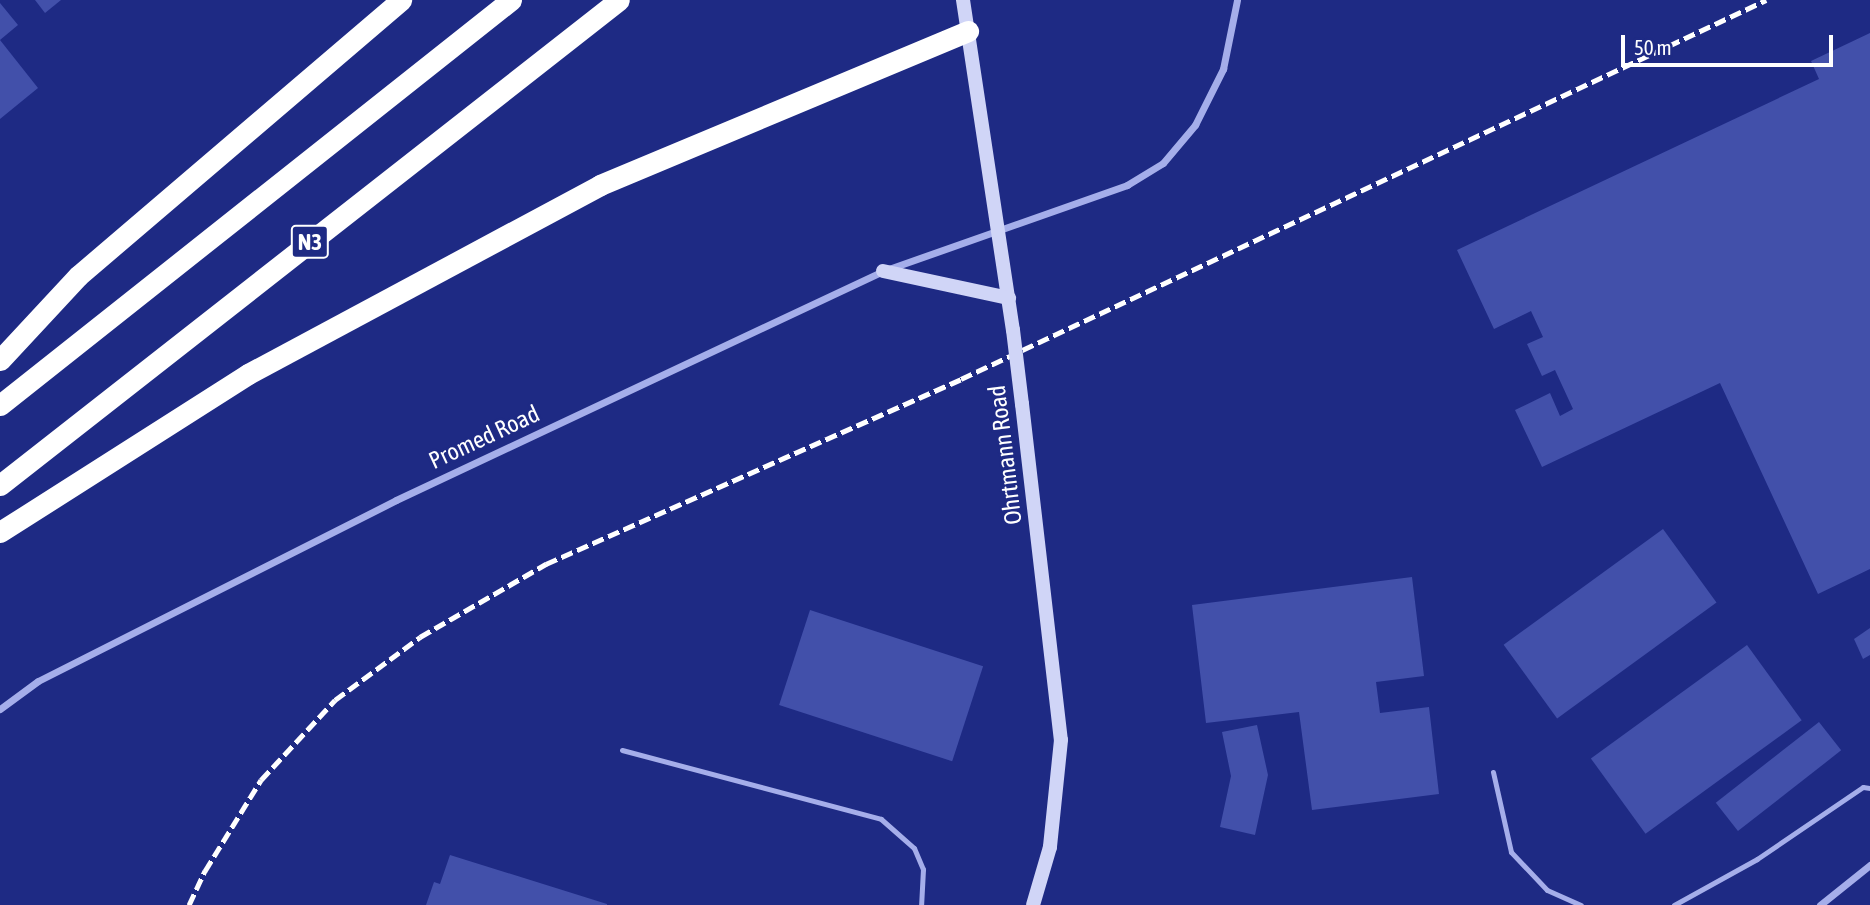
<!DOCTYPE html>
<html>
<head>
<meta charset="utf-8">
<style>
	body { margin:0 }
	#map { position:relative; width:1870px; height:905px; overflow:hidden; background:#1e2a84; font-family:"Asap Condensed",sans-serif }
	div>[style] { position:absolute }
	.building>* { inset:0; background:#4250aa; transform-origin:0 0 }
	.service>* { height:5px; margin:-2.5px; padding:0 2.5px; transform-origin:2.5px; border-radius:2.5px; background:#a5aeea }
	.minor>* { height:7px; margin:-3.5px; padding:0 3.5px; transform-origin:3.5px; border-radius:3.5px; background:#a5aeea }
	.secondary>* { height:14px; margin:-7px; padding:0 7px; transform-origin:7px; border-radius:7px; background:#d0d5f7 }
	.motorway>* { height:21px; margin:-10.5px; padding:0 10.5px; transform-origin:10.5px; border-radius:10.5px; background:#fff }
	.rail>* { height:5px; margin-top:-2.5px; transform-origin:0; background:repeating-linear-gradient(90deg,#fff 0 12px,transparent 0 17px) }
	.secondary-bridge>* { height:14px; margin:-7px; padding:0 7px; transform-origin:7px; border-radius:7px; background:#d0d5f7 }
	span { translate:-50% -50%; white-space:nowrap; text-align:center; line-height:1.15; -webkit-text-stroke:5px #1e2a84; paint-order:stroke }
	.shield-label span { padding:2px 5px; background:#1e2a84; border:2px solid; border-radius:5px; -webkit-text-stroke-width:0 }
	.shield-label { font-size:23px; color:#fff; font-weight:700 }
	.street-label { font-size:24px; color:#fff }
	.scale { position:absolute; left:1621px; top:35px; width:212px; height:32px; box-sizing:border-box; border:4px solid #fff; border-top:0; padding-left:9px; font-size:21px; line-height:24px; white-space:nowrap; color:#fff; -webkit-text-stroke:5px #1e2a84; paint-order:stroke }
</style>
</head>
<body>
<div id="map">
	<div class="building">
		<i style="clip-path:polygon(35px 0,61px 0,45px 13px)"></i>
		<i style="clip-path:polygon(0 3px,18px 25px,0 40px)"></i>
		<i style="clip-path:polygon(1870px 33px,1870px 569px,1818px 594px,1720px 383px,1542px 467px,1515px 410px,1550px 393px,1560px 416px,1573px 409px,1555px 370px,1542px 376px,1527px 344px,1543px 337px,1531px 311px,1494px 329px,1457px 250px,1819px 79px,1811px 61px)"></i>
		<i style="clip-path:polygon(0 40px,38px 88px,0 119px)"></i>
		<i style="left:1663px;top:529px;width:91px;height:197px;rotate:54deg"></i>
		<i style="clip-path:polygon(1412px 577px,1424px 676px,1376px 682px,1380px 713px,1429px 707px,1439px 794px,1312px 810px,1299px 712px,1206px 723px,1192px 605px)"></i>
		<i style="left:810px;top:610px;width:182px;height:100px;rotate:18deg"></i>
		<i style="clip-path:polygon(1870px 628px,1870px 655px,1863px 659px,1854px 639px)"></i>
		<i style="left:1747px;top:645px;width:93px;height:193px;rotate:54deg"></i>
		<i style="left:1819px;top:722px;width:36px;height:131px;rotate:52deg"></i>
		<i style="clip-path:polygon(1257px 725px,1268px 775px,1255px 835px,1220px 827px,1231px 776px,1222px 732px)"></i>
		<i style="clip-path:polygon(450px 855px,607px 904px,607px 905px,426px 905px,434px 882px,440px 884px)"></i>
	</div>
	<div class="service">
		<i style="left:622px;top:750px;width:268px;rotate:14.9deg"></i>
		<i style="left:881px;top:819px;width:44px;rotate:41.3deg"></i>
		<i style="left:914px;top:848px;width:23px;rotate:67deg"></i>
		<i style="left:923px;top:869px;width:36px;rotate:93deg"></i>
		<i style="left:1493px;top:772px;width:82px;rotate:77.3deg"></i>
		<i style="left:1511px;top:852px;width:52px;rotate:46.5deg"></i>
		<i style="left:1547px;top:890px;width:37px;rotate:24deg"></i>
		<i style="left:1674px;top:905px;width:95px;rotate:-29deg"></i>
		<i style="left:1757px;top:859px;width:128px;rotate:-34.2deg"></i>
		<i style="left:1863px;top:787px;width:7px;rotate:8deg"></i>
	</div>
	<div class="minor">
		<i style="left:0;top:709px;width:47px;rotate:-36.4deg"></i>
		<i style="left:38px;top:681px;width:401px;rotate:-26.8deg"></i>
		<i style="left:396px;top:500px;width:538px;rotate:-25.18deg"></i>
		<i style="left:883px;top:271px;width:259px;rotate:-19.4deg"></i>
		<i style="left:1127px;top:185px;width:42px;rotate:-31.4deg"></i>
		<i style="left:1163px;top:163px;width:50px;rotate:-49.9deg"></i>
		<i style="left:1195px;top:125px;width:63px;rotate:-63.4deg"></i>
		<i style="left:1223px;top:69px;width:70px;rotate:-78.5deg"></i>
		<i style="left:1820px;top:905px;width:64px;rotate:-38.7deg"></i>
	</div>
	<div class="secondary">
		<i style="left:963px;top:0;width:334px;rotate:81.4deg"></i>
		<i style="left:883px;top:271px;width:129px;rotate:12.1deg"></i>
		<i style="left:1022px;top:404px;width:338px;rotate:83.4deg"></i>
		<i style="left:1061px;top:740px;width:108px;rotate:95.9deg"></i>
		<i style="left:1050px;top:847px;width:60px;rotate:106.3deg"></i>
	</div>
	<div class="motorway">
		<i style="left:0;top:360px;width:115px;rotate:-47.1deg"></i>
		<i style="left:78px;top:276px;width:425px;rotate:-40.5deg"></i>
		<i style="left:0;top:405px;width:652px;rotate:-38.4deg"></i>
		<i style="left:0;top:485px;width:786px;rotate:-38.08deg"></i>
		<i style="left:0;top:532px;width:294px;rotate:-32.5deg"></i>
		<i style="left:248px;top:374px;width:400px;rotate:-28.2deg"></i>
		<i style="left:600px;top:185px;width:399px;rotate:-22.7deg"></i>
	</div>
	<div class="rail">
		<i style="left:189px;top:905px;width:38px;rotate:-65deg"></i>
		<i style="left:205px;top:871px;width:107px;rotate:-58.4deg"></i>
		<i style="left:261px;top:780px;width:109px;rotate:-47.2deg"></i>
		<i style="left:335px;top:700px;width:106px;rotate:-36.5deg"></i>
		<i style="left:420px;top:637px;width:146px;rotate:-30.1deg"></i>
		<i style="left:546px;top:564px;width:454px;rotate:-24deg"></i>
		<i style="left:961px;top:379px;width:890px;rotate:-25.21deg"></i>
	</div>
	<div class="secondary-bridge">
		<i style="left:1013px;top:330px;width:75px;rotate:83.1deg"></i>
	</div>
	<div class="shield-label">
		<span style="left:310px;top:242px">N3</span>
	</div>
	<div class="street-label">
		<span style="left:484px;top:437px;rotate:-25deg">Promed Road</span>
		<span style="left:1005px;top:455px;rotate:-97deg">Ohrtmann Road</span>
	</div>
	<div class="scale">50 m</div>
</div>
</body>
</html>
